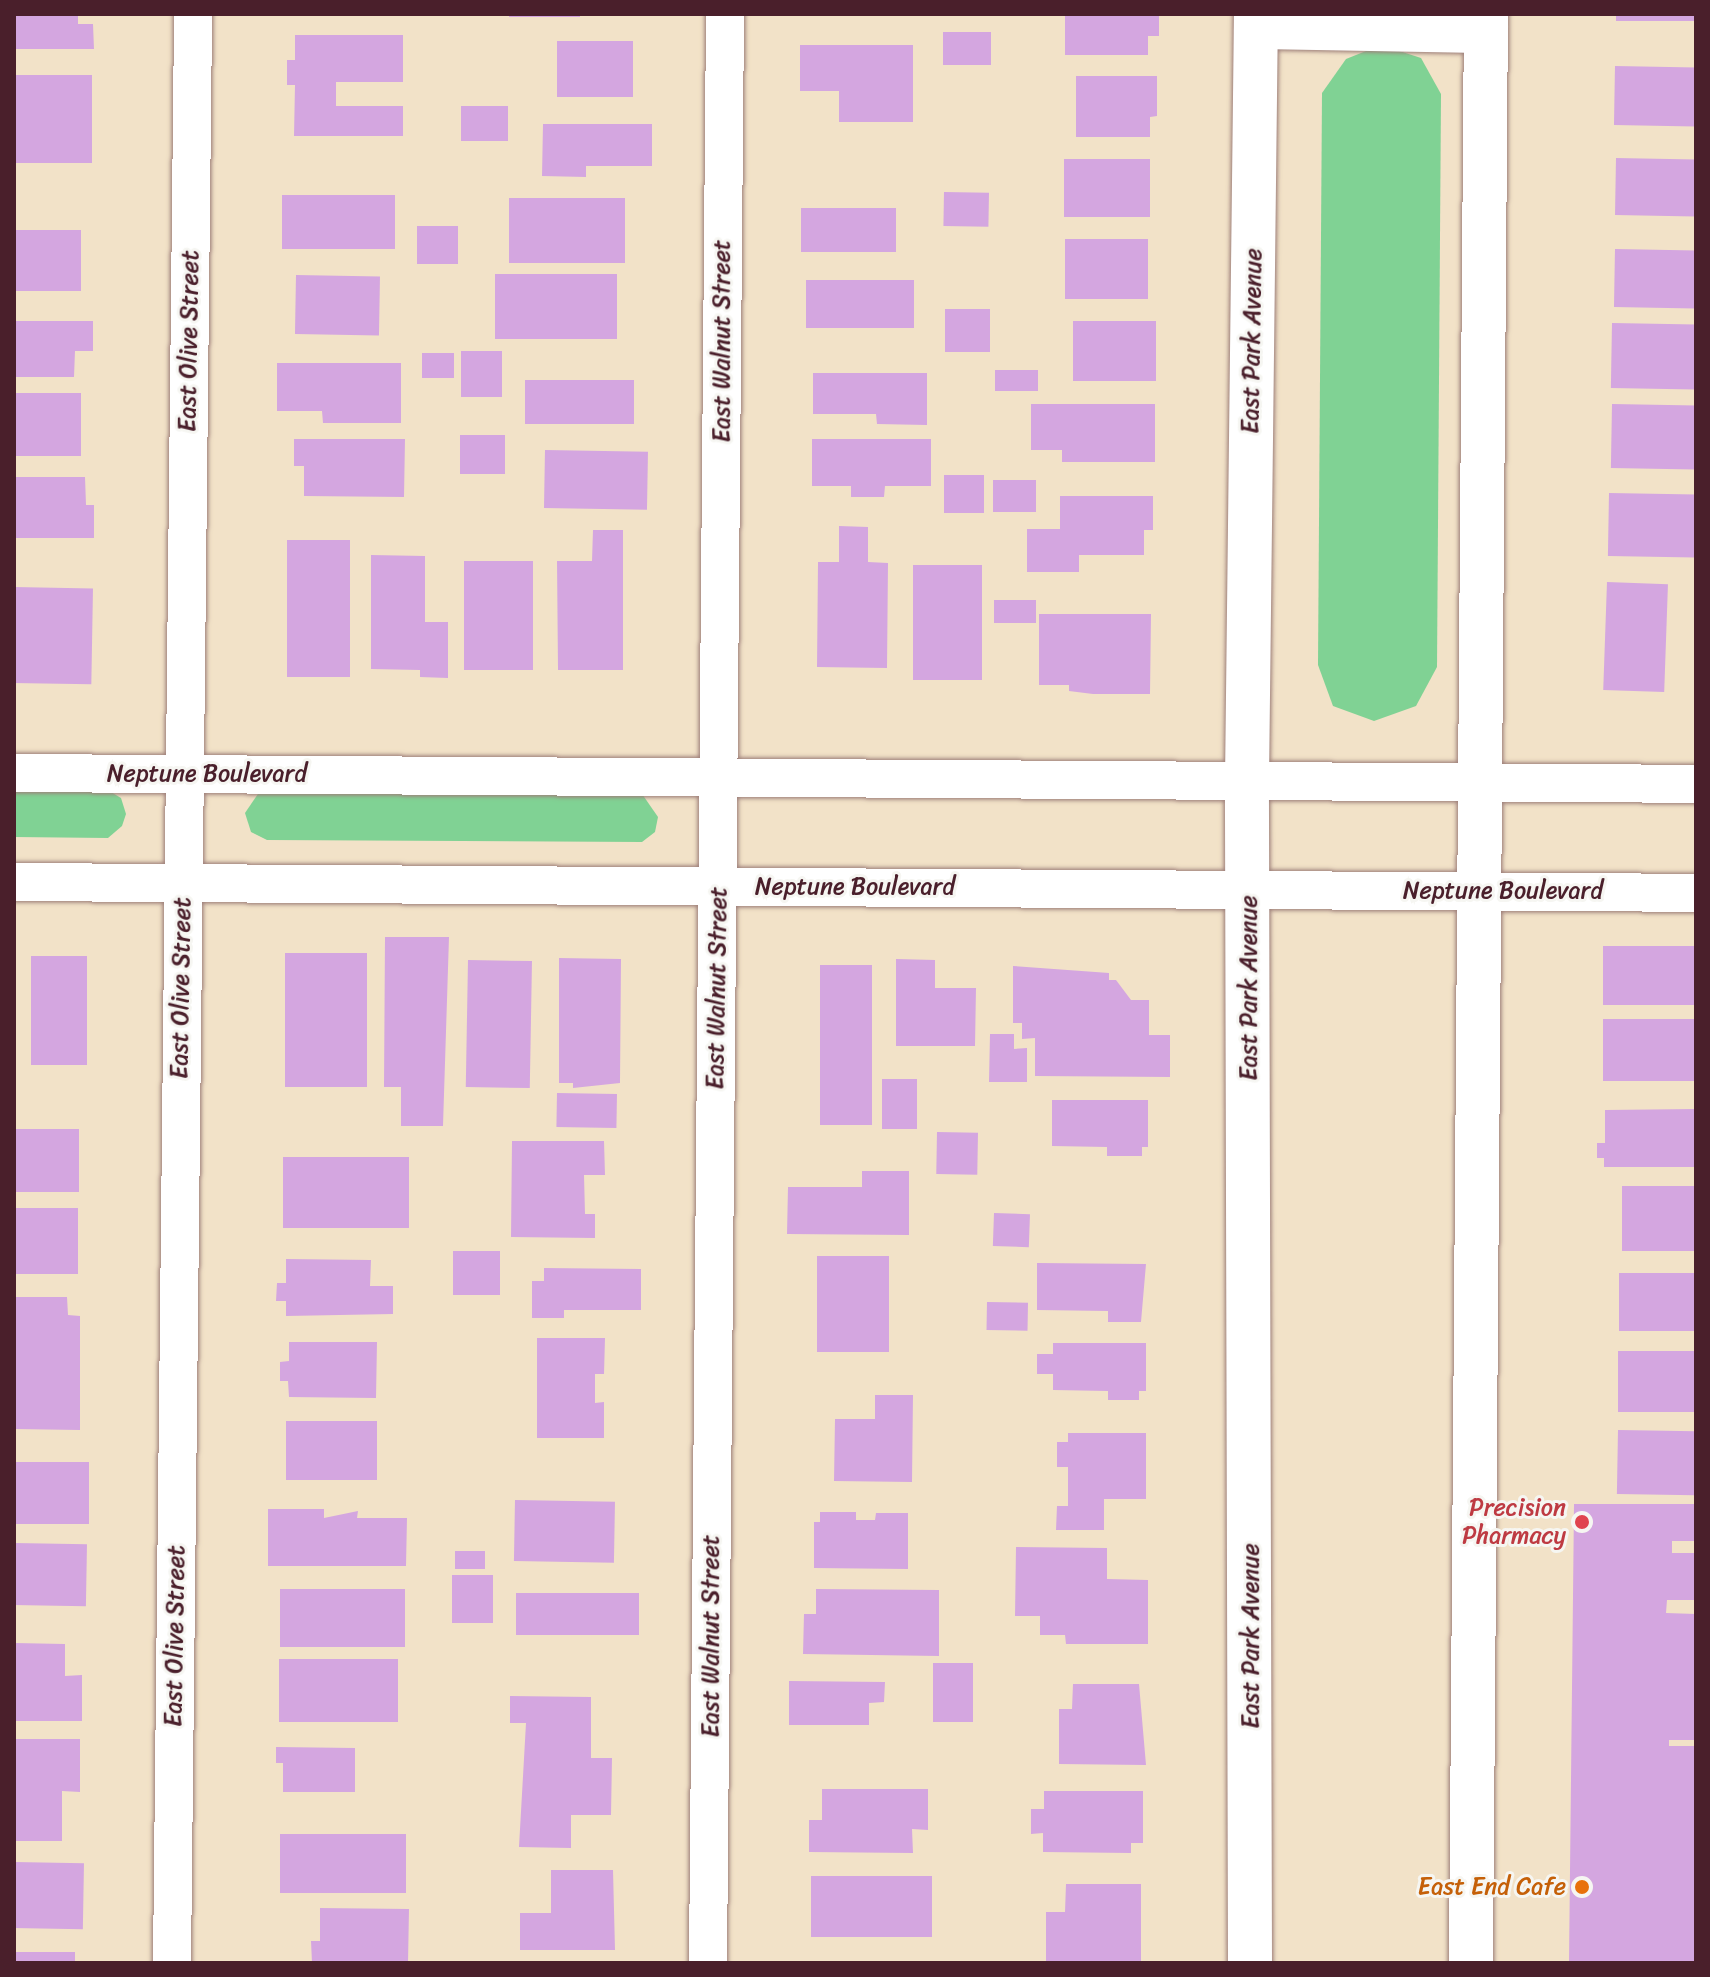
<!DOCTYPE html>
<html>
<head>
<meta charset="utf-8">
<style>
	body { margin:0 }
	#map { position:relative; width:1710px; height:1977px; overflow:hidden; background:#f2e2c8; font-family:Sriracha,sans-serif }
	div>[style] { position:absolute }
	.green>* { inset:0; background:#80d294 }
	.building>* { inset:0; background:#d4a6e0; transform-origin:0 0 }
	.roads { filter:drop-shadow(0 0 2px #9e807a) drop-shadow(0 0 2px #9e807a) }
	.minor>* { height:38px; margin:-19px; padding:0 19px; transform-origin:19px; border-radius:19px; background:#fff }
	.trunk>* { height:44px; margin:-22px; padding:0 22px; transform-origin:22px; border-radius:22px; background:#fff }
	.dots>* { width:22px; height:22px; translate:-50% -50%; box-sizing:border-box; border:4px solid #f6f6f2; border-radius:50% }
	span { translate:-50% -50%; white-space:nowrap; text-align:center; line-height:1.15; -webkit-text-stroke:6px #f6f6f2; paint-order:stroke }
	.street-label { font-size:24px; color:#4a1f2b }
	.health-label { font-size:24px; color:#be3a42 }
	.right { translate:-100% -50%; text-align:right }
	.food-label { font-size:24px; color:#c56008 }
	.frame { position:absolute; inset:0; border:16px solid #4a1f2b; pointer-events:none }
</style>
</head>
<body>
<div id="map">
	<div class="green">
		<i style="clip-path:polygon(1381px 45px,1421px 58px,1441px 94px,1437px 667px,1416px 706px,1374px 721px,1333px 706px,1318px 665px,1322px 93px,1346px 59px)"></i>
		<i style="clip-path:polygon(14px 788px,106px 789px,121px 798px,126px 814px,122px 826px,108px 838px,14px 837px)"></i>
		<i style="clip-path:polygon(262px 788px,640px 791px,658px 817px,655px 832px,642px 842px,267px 840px,251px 832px,245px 813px)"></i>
	</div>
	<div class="building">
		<i style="clip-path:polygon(14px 14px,78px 14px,78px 24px,93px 24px,94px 49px,14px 49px)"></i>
		<i style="left:509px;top:14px;width:71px;height:3px"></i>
		<i style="clip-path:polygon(1065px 14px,1159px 14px,1159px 36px,1148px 36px,1148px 55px,1065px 55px)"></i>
		<i style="left:1616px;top:14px;width:80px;height:7px"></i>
		<i style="left:943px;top:32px;width:48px;height:33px"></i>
		<i style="clip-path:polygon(295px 35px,403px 35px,403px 82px,336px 82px,336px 106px,403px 106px,403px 136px,294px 136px,295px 85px,287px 85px,287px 60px,295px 60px)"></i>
		<i style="left:557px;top:41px;width:76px;height:56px"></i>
		<i style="clip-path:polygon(800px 45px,913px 45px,913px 122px,839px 122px,839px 91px,800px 91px)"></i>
		<i style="left:1615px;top:66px;width:81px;height:59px;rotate:1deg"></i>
		<i style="left:92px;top:75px;width:88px;height:78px;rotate:90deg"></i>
		<i style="clip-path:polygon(1076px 76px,1157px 76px,1157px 116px,1150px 117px,1150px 137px,1076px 137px)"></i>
		<i style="left:461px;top:106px;width:47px;height:35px"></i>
		<i style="clip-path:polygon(543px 124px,652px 124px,652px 166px,586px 166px,586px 177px,542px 176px)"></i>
		<i style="left:1616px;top:158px;width:80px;height:57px;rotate:1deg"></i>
		<i style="left:1064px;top:159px;width:86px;height:58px"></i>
		<i style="left:944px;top:192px;width:45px;height:34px;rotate:1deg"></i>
		<i style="left:282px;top:195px;width:113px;height:54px"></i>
		<i style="left:509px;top:198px;width:116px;height:65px"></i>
		<i style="left:801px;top:208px;width:95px;height:44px"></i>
		<i style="left:417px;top:226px;width:41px;height:38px"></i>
		<i style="left:14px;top:230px;width:67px;height:61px"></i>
		<i style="left:1065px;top:239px;width:83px;height:60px"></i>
		<i style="left:1615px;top:249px;width:81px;height:58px;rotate:1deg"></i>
		<i style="left:495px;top:274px;width:122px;height:65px"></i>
		<i style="left:296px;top:275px;width:84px;height:59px;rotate:1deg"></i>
		<i style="left:806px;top:280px;width:108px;height:48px"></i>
		<i style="left:945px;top:309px;width:45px;height:43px"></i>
		<i style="clip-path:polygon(14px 321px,93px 321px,93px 351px,75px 351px,74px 377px,14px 377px)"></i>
		<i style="left:1073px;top:321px;width:83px;height:60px"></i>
		<i style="left:1612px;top:323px;width:84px;height:65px;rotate:1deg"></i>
		<i style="left:461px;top:351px;width:41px;height:46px"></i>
		<i style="left:422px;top:353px;width:32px;height:25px"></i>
		<i style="clip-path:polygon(277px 363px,401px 363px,401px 423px,323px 423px,322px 411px,277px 411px)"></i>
		<i style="left:995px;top:370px;width:43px;height:21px"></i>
		<i style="clip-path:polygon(813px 373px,927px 373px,927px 425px,877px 424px,876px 414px,813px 414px)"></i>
		<i style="left:525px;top:380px;width:109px;height:44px"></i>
		<i style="left:14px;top:393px;width:67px;height:63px"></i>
		<i style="clip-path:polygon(1031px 404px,1155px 404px,1155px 462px,1062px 462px,1062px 450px,1031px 450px)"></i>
		<i style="left:1612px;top:404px;width:84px;height:64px;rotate:1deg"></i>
		<i style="left:460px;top:435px;width:45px;height:39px"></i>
		<i style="clip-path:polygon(294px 439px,405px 439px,404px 497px,304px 496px,304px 466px,294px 466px)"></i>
		<i style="clip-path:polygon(812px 439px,931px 439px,931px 486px,885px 486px,884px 497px,851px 497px,851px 486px,812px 486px)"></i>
		<i style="left:545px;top:450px;width:103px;height:58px;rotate:1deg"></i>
		<i style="left:944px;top:475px;width:40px;height:38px"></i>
		<i style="clip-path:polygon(14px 477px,85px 477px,86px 505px,94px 505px,94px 538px,14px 538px)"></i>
		<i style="left:993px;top:480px;width:43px;height:32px"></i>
		<i style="left:1609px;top:493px;width:87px;height:63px;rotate:1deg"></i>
		<i style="clip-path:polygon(1060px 496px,1153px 496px,1153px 530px,1144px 530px,1144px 555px,1079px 555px,1079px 572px,1027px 572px,1027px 529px,1060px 529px)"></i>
		<i style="clip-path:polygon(839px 526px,868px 527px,868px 562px,888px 563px,887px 668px,817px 667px,818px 562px,839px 562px)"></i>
		<i style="clip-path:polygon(593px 530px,623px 530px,623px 670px,558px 670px,557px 561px,592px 561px)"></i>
		<i style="left:287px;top:540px;width:63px;height:137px"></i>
		<i style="clip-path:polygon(371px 555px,425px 556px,425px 622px,448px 622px,448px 678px,420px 677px,420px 670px,371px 669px)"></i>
		<i style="left:464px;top:561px;width:69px;height:109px"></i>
		<i style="left:913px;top:565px;width:69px;height:115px"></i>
		<i style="left:1607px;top:582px;width:61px;height:108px;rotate:2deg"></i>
		<i style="left:14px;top:587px;width:79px;height:96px;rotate:1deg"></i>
		<i style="left:994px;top:600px;width:42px;height:23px"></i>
		<i style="clip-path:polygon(1039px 614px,1151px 614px,1150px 694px,1093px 694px,1069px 691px,1069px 685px,1039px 685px)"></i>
		<i style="clip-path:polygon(385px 937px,449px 937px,443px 1126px,401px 1126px,401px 1087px,384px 1087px)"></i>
		<i style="left:1696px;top:946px;width:59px;height:93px;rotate:90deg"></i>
		<i style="left:285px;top:953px;width:82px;height:134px"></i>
		<i style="left:31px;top:956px;width:56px;height:109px"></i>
		<i style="clip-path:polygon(559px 958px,621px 959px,620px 1083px,573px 1088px,573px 1083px,559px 1083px)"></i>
		<i style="clip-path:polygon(896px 959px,935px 960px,935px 988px,976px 988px,975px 1046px,896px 1046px)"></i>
		<i style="left:468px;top:960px;width:64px;height:127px;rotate:1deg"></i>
		<i style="left:820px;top:965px;width:52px;height:160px"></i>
		<i style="clip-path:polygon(1013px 966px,1109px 973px,1109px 980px,1116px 980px,1131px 1000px,1149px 1000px,1149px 1035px,1170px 1035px,1170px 1077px,1035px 1076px,1035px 1038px,1022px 1039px,1022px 1023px,1013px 1023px)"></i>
		<i style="left:1603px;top:1019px;width:93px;height:62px"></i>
		<i style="clip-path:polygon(990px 1034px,1014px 1034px,1014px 1049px,1027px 1048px,1027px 1082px,989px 1082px)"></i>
		<i style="left:882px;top:1079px;width:35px;height:50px"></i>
		<i style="left:557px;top:1093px;width:60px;height:34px;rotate:1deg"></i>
		<i style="clip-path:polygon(1052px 1100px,1148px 1100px,1148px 1147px,1142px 1147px,1142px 1156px,1107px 1156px,1107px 1147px,1052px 1146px)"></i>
		<i style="clip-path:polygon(1696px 1109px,1696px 1167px,1604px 1167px,1604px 1158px,1597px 1158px,1597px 1143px,1605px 1143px,1605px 1110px)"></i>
		<i style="left:14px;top:1129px;width:65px;height:63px"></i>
		<i style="left:937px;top:1132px;width:41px;height:42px;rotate:1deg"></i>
		<i style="clip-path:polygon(512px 1141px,604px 1141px,605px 1175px,584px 1175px,585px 1214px,595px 1214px,595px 1238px,511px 1237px)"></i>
		<i style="left:283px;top:1157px;width:126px;height:71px"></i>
		<i style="clip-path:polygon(862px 1171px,909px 1171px,909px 1235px,787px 1234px,788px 1187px,862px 1187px)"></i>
		<i style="left:1622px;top:1186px;width:74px;height:65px"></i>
		<i style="left:14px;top:1208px;width:64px;height:66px"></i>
		<i style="left:994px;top:1213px;width:36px;height:33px;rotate:2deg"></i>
		<i style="left:453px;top:1251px;width:47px;height:44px"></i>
		<i style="left:817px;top:1256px;width:72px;height:96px"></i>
		<i style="clip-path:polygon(286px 1259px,371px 1260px,370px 1286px,393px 1286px,393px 1314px,286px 1316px,286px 1301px,276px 1301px,277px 1283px,286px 1283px)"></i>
		<i style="clip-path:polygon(1037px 1263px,1146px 1264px,1141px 1322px,1108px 1322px,1108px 1311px,1037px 1310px)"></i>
		<i style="clip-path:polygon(544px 1268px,641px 1269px,641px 1310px,564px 1310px,564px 1318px,532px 1318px,532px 1281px,544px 1281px)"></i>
		<i style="left:1696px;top:1273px;width:58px;height:77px;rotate:90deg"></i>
		<i style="clip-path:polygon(14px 1297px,67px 1297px,68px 1315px,80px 1316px,80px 1430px,14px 1429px)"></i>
		<i style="left:987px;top:1302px;width:41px;height:28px;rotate:1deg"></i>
		<i style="clip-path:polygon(537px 1338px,605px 1338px,604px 1374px,595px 1374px,595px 1403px,604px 1402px,604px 1438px,537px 1438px)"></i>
		<i style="clip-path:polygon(289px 1342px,377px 1342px,376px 1398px,289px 1397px,288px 1381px,280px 1381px,280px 1362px,289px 1361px)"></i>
		<i style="clip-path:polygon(1053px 1343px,1146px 1343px,1146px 1391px,1139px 1391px,1139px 1400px,1108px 1400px,1108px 1391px,1053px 1390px,1053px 1374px,1037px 1374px,1037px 1354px,1053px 1354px)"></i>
		<i style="left:1618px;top:1351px;width:78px;height:61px"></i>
		<i style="clip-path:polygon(875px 1395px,913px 1395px,912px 1482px,834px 1481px,835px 1419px,875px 1419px)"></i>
		<i style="left:286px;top:1421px;width:91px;height:59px"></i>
		<i style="left:1618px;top:1430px;width:78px;height:64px;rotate:1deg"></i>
		<i style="clip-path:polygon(1068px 1433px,1146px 1433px,1146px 1499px,1104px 1499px,1104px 1530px,1056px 1530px,1057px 1506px,1068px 1506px,1068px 1467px,1057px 1467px,1057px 1442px,1068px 1442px)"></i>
		<i style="left:14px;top:1462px;width:75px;height:62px"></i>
		<i style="left:515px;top:1500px;width:100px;height:61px;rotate:1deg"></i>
		<i style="clip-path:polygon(1574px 1504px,1696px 1504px,1696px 1541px,1672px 1541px,1672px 1553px,1696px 1553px,1696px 1600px,1667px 1600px,1666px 1613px,1696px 1614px,1696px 1740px,1669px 1740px,1669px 1746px,1696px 1746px,1696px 1963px,1569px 1963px)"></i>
		<i style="clip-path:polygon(268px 1509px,324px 1509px,324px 1518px,358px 1511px,357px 1518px,407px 1518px,406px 1566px,268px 1566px)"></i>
		<i style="clip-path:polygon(820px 1512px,856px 1512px,856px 1520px,875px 1520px,876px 1513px,908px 1513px,908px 1569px,814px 1568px,814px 1522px,820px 1522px)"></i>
		<i style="left:14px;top:1543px;width:73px;height:62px;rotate:1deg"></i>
		<i style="clip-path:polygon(1016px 1547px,1107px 1548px,1107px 1579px,1148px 1580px,1148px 1644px,1066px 1644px,1065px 1635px,1040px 1635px,1040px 1616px,1015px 1616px)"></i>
		<i style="left:455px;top:1551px;width:30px;height:18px"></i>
		<i style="left:452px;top:1575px;width:41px;height:48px"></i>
		<i style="left:280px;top:1589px;width:125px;height:58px"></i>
		<i style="clip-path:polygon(816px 1589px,939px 1590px,939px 1656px,803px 1654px,804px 1614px,816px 1614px)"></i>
		<i style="left:516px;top:1593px;width:123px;height:42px"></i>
		<i style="clip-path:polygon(14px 1643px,65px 1644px,65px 1676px,82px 1675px,82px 1721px,14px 1721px)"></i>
		<i style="left:279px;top:1659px;width:119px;height:63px"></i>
		<i style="left:933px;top:1663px;width:40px;height:59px"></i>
		<i style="clip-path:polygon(789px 1681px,885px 1682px,884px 1702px,869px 1703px,869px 1725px,789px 1725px)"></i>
		<i style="clip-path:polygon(1073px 1684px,1139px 1684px,1146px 1765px,1059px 1764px,1059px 1709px,1072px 1709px)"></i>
		<i style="clip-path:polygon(510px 1696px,591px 1697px,591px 1758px,612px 1758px,611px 1815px,571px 1815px,571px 1848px,519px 1847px,526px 1723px,510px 1723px)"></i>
		<i style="clip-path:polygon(14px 1739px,80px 1739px,80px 1792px,62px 1791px,62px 1841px,14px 1841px)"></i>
		<i style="clip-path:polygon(276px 1747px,355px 1748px,355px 1792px,283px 1792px,283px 1763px,276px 1763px)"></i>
		<i style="clip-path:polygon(822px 1789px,928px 1789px,928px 1830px,912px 1829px,913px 1853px,809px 1852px,809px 1820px,822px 1820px)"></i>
		<i style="clip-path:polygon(1044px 1791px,1143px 1791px,1143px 1843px,1131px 1843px,1131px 1853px,1043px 1852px,1043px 1833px,1031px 1834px,1031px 1809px,1044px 1809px)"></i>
		<i style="left:280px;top:1834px;width:126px;height:59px"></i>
		<i style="left:14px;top:1862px;width:70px;height:66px;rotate:1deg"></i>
		<i style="clip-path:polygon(551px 1870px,613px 1870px,615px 1950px,520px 1950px,520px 1913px,551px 1913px)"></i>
		<i style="left:811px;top:1876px;width:121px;height:61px"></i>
		<i style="clip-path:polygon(1066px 1884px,1141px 1884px,1141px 1963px,1046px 1963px,1046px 1912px,1065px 1912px)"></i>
		<i style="clip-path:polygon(320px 1908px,409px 1909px,408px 1963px,312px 1963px,311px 1941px,320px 1941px)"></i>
		<i style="left:14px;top:1952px;width:61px;height:11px"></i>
	</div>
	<div class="roads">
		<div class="minor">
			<i style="left:14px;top:773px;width:1682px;rotate:0.37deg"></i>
			<i style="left:14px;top:882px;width:1682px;rotate:0.37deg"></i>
			<i style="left:172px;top:1963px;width:1949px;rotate:-89.38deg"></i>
			<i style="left:708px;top:1963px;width:1949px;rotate:-89.5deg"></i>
		</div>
		<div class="trunk">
			<i style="left:1256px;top:27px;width:230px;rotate:1deg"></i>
			<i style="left:1250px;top:1963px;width:1182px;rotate:-90.15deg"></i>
			<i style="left:1247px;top:781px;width:767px;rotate:-89.33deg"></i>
			<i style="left:1471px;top:1963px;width:1949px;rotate:-89.56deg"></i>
		</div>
	</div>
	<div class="dots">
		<i style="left:1582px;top:1522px;background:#e0444e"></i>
		<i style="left:1582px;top:1887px;background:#e8710a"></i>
	</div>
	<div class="street-label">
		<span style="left:189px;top:341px;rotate:-89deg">East Olive Street</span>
		<span style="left:722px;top:341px;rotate:-90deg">East Walnut Street</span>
		<span style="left:1252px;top:341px;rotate:-89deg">East Park Avenue</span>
		<span style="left:207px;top:774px">Neptune Boulevard</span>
		<span style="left:855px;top:887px">Neptune Boulevard</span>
		<span style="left:1503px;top:891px">Neptune Boulevard</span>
		<span style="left:181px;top:988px;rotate:-89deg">East Olive Street</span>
		<span style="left:717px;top:988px;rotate:-89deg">East Walnut Street</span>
		<span style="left:1249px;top:988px;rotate:-90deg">East Park Avenue</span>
		<span style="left:175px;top:1636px;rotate:-89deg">East Olive Street</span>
		<span style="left:711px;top:1636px;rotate:-90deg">East Walnut Street</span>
		<span style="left:1251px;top:1636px;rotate:-90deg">East Park Avenue</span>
	</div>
	<div class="health-label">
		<span class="right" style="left:1566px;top:1522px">Precision<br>Pharmacy</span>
	</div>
	<div class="food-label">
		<span class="right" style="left:1566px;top:1887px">East End Cafe</span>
	</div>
	<div class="frame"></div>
</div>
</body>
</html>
